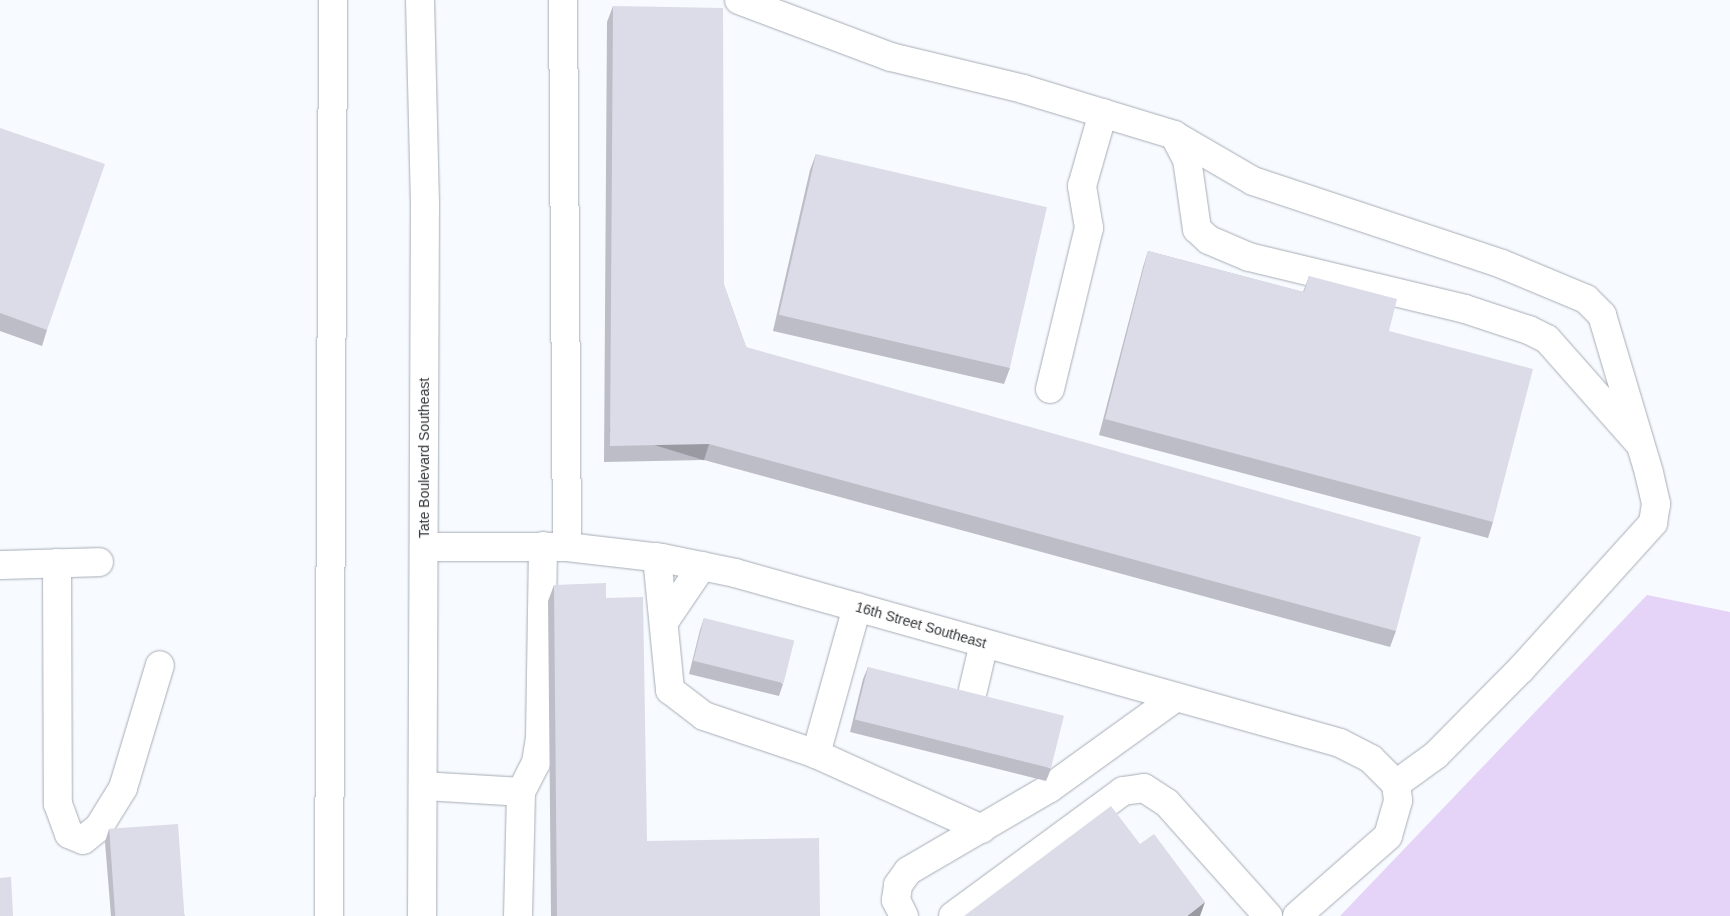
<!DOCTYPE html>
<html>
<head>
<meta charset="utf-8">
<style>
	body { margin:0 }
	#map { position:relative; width:1730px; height:916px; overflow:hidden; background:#f7fafe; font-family:Arial,sans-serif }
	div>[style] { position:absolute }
	.green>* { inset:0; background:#e5d4f7 }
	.roads { filter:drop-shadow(0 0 1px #a6adb6) drop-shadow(0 0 1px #a6adb6) }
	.minor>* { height:28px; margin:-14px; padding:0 14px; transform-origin:14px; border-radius:14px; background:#fff }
	.major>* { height:28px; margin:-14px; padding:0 14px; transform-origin:14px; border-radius:14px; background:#fff }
	.wall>* { inset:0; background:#bcbdc7 }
	.shaded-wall>* { inset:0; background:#999aa2; transform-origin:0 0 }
	.building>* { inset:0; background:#dbdce7; transform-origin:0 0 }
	span { translate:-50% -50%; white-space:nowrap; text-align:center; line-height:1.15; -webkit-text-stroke:4px #fff; paint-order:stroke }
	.street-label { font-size:14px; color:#34373a }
</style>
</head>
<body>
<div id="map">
	<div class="green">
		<i style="clip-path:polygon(1647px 595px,1730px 612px,1730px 916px,1340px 916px)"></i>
	</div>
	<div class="roads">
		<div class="minor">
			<i style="left:563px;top:0;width:547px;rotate:89.58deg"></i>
			<i style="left:739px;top:0;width:162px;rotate:20.6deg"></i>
			<i style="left:891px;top:57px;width:136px;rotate:13.6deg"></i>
			<i style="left:1023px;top:89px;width:158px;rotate:16.9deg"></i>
			<i style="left:1174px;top:135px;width:91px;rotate:30.2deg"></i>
			<i style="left:1253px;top:181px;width:262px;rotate:18.4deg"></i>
			<i style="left:1502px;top:264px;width:91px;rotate:22.6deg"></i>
			<i style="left:1586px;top:299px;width:23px;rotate:45deg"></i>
			<i style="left:1602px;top:315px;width:165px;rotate:73.4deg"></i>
			<i style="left:1649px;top:473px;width:32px;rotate:77deg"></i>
			<i style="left:1656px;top:504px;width:19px;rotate:99deg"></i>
			<i style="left:1653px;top:523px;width:197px;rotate:132.1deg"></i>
			<i style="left:1521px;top:669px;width:121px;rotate:134.7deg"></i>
			<i style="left:1436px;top:755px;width:49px;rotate:144.1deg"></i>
			<i style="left:1174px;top:135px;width:27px;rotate:62deg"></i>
			<i style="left:1187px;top:159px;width:71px;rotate:81.9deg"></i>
			<i style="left:1197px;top:229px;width:16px;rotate:43deg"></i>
			<i style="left:1209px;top:240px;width:43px;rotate:23deg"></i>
			<i style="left:1249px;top:257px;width:222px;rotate:13.5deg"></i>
			<i style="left:1465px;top:309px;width:67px;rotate:18.2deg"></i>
			<i style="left:1529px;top:330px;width:20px;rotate:27deg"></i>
			<i style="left:1547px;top:339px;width:137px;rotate:48.5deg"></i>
			<i style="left:1050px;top:389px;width:166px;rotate:-76.4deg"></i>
			<i style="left:1089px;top:228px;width:43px;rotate:-99.5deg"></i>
			<i style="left:1082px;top:186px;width:76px;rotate:-74deg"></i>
			<i style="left:424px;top:547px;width:143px"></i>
			<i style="left:567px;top:547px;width:96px;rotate:6.6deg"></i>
			<i style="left:662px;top:558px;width:75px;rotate:11.6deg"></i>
			<i style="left:735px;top:573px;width:628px;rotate:15.69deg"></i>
			<i style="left:1340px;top:743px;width:35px;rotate:27deg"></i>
			<i style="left:1371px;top:759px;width:35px;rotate:45deg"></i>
			<i style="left:657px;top:557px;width:134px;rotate:84.4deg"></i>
			<i style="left:670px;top:690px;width:43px;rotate:37.4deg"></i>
			<i style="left:704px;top:716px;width:118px;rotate:18.7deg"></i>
			<i style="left:57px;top:563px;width:241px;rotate:89.8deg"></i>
			<i style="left:58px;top:804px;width:32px;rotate:70deg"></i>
			<i style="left:69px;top:834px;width:15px;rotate:23deg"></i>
			<i style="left:83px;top:840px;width:21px;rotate:-39deg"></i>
			<i style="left:99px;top:827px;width:46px;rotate:-58.4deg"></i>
			<i style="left:123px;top:788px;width:128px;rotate:-73.3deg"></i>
			<i style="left:0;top:565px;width:99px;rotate:-1.7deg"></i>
			<i style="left:857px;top:607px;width:153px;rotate:105.6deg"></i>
			<i style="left:816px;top:754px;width:182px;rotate:24.3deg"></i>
			<i style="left:666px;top:619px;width:64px;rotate:-55.8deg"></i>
			<i style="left:973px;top:690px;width:48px;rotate:-76.8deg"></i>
			<i style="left:423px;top:786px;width:98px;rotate:3.5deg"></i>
			<i style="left:518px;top:916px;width:124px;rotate:-88.6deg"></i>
			<i style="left:521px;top:792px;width:33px;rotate:-63deg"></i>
			<i style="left:536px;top:763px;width:25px;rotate:-81deg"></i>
			<i style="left:540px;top:738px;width:192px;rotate:-89.1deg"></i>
			<i style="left:904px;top:916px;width:18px;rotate:-117deg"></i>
			<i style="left:896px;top:900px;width:15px;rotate:-82deg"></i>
			<i style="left:898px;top:885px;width:17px;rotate:-54deg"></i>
			<i style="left:908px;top:871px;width:164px;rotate:-30.3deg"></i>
			<i style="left:1050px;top:788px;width:155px;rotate:-35.8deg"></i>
			<i style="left:953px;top:916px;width:211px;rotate:-36.3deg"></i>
			<i style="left:1123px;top:791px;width:21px;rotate:-8deg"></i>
			<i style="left:1144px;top:788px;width:27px;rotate:33deg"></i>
			<i style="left:1167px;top:803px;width:152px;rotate:48.2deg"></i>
			<i style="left:1297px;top:916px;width:121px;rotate:-41.3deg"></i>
			<i style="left:1388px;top:836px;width:37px;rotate:-74deg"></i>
			<i style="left:1398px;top:800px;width:16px;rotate:-97deg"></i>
		</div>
		<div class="major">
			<i style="left:420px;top:0;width:202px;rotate:88.6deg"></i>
			<i style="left:425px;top:202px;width:714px;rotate:90.24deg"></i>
			<i style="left:329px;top:916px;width:916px;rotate:-89.75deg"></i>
		</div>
	</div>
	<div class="wall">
		<i style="clip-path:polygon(613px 6px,724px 285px,746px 347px,1396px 631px,1390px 647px,704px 460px,604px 462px,607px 22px)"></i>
		<i style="clip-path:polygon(0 128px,47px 330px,42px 346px,0 331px)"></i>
		<i style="clip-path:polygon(816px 154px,1010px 368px,1004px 384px,773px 331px,810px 170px)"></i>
		<i style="clip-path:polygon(1148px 251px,1303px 292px,1309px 276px,1389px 331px,1493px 522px,1488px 538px,1099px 435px,1143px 267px)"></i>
		<i style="clip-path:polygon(554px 585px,606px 598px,647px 841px,820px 916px,551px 916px,548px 601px)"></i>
		<i style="clip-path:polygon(704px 618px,783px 684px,779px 696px,689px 674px,700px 630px)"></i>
		<i style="clip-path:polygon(868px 667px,1051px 769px,1046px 781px,850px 732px,863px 679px)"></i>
		<i style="clip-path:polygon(109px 829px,185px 916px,111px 916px,105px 842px)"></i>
	</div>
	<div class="shaded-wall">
		<i style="left:709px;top:444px;width:17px;height:99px;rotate:107deg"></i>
		<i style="clip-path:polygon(1205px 902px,1200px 916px,1187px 916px)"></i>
	</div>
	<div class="building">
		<i style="clip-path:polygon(613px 6px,723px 8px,724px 285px,746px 347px,1421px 537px,1396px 631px,709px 444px,610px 446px)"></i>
		<i style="clip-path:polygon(0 128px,105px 164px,47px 330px,0 313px)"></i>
		<i style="left:816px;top:154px;width:237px;height:165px;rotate:13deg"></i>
		<i style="clip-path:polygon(1148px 251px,1304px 292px,1309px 276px,1397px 299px,1389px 331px,1533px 369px,1493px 522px,1105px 419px)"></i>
		<i style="clip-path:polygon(606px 583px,606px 598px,643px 597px,647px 841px,819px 838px,820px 916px,557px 916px,554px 585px)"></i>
		<i style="left:704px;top:618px;width:93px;height:44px;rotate:14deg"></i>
		<i style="left:868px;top:667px;width:202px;height:54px;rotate:14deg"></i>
		<i style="clip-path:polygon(1111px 806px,1140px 844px,1154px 834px,1205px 902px,1187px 916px,964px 916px)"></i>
		<i style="left:178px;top:824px;width:92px;height:69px;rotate:86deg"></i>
		<i style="clip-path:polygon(11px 877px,13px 916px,0 916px,0 878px)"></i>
	</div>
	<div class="street-label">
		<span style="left:424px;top:458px;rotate:-90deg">Tate Boulevard Southeast</span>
		<span style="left:921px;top:625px;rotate:16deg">16th Street Southeast</span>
	</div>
</div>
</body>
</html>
